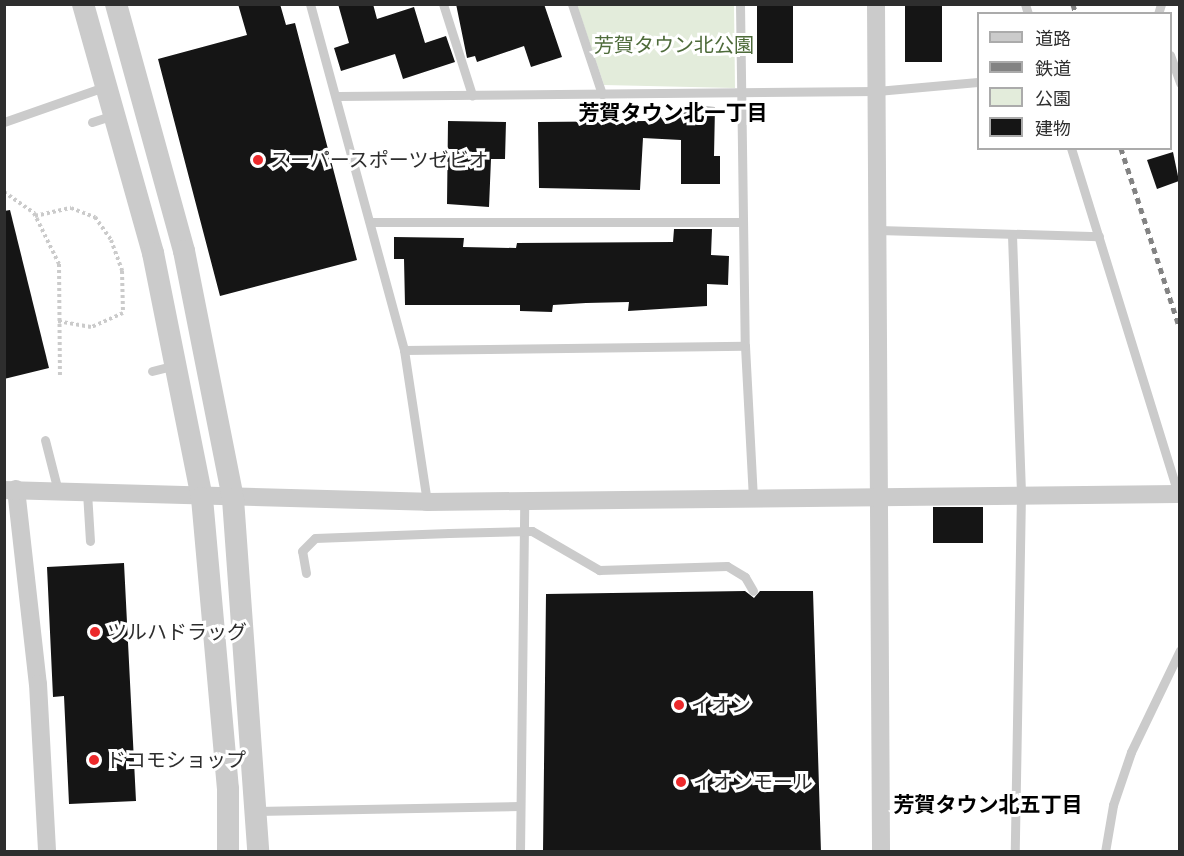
<!DOCTYPE html>
<html>
<head>
<meta charset="utf-8">
<style>
	body { margin:0 }
	#map { position:relative; width:1184px; height:856px; overflow:hidden; background:#fff; font-family:"Space Grotesk","Noto Sans JP",sans-serif }
	div>[style] { position:absolute }
	.green>* { inset:0; background:#e3ecdb }
	.building>* { inset:0; background:#151515; transform-origin:0 0 }
	.path>* { height:4px; margin-top:-2px; transform-origin:0; background:repeating-linear-gradient(90deg,#cbcbcb 0 3px,transparent 0 6px) }
	.service>* { height:9px; margin:-4.5px; padding:0 4.5px; transform-origin:4.5px; border-radius:4.5px; background:#cbcbcb }
	.minor>* { height:18px; margin:-9px; padding:0 9px; transform-origin:9px; border-radius:9px; background:#cbcbcb }
	.tertiary>* { height:22px; margin:-11px; padding:0 11px; transform-origin:11px; border-radius:11px; background:#cbcbcb }
	.rail>* { height:4.5px; margin-top:-2.25px; transform-origin:0; background:repeating-linear-gradient(90deg,#838383 0 6px,transparent 0 10.5px) }
	.service-bridge>* { height:9px; margin:-4.5px; padding:0 4.5px; transform-origin:4.5px; border-radius:4.5px; background:#cbcbcb }
	.dots>* { width:16px; height:16px; translate:-50% -50%; box-sizing:border-box; border:3px solid #fff; border-radius:50% }
	span { translate:-50% -50%; white-space:nowrap; text-align:center; line-height:1.15; -webkit-text-stroke:6px #fff; paint-order:stroke }
	.park-label { font-size:20px; color:#4e6b3a }
	.poi-label { font-size:20px; color:#2e2e2e }
	.left { translate:0 -50%; text-align:left }
	.neighbourhood-label { font-size:21px; color:#000; font-weight:700 }
	.frame { position:absolute; inset:0; border:6px solid #2e2e2e; pointer-events:none }
	.legend { position:absolute; left:977px; top:12px; width:195px; height:138px; box-sizing:border-box; background:#fff; border:2px solid #ababab; margin:0; padding:8px 10px; list-style:none; font-size:18px; color:#2e2e2e }
	.legend li { display:flex; align-items:center; gap:12px; height:30px }
	.legend b { width:30px; border:2px solid #ababab }
</style>
</head>
<body>
<div id="map">
	<div class="green">
		<i style="clip-path:polygon(577px 5px,734px 5px,735px 88px,604px 85px)"></i>
	</div>
	<div class="building">
		<i style="clip-path:polygon(238px 4px,280px 4px,286px 25px,295px 23px,357px 260px,220px 296px,158px 59px,247px 35px)"></i>
		<i style="clip-path:polygon(338px 4px,373px 4px,377px 19px,414px 7px,425px 43px,446px 36px,455px 62px,403px 79px,395px 54px,341px 71px,334px 48px,349px 43px)"></i>
		<i style="clip-path:polygon(456px 4px,544px 4px,562px 57px,531px 67px,524px 46px,477px 62px,475px 56px,467px 58px)"></i>
		<i style="left:757px;top:4px;width:36px;height:59px"></i>
		<i style="left:905px;top:4px;width:37px;height:58px"></i>
		<i style="clip-path:polygon(684px 106px,715px 107px,714px 156px,720px 156px,720px 184px,681px 184px,681px 140px,643px 138px,640px 190px,539px 188px,538px 122px,646px 121px,646px 115px,683px 117px)"></i>
		<i style="clip-path:polygon(448px 121px,506px 122px,505px 159px,491px 159px,489px 207px,447px 204px)"></i>
		<i style="clip-path:polygon(1173px 152px,1179px 181px,1157px 189px,1147px 160px)"></i>
		<i style="clip-path:polygon(10px 210px,49px 368px,4px 379px,4px 211px)"></i>
		<i style="clip-path:polygon(674px 229px,712px 229px,711px 255px,729px 256px,728px 285px,707px 284px,707px 306px,628px 311px,629px 302px,586px 303px,553px 305px,552px 312px,520px 311px,520px 305px,405px 305px,404px 259px,394px 259px,394px 237px,464px 238px,463px 247px,516px 248px,517px 243px,673px 242px)"></i>
		<i style="left:983px;top:507px;width:36px;height:50px;rotate:90deg"></i>
		<i style="clip-path:polygon(124px 563px,136px 801px,69px 804px,64px 696px,53px 697px,47px 567px)"></i>
		<i style="clip-path:polygon(745px 591px,754px 598px,760px 591px,813px 591px,821px 852px,543px 852px,546px 594px)"></i>
	</div>
	<div class="path">
		<i style="left:4px;top:192px;width:37px;rotate:35deg"></i>
		<i style="left:34px;top:213px;width:57px;rotate:63.9deg"></i>
		<i style="left:59px;top:264px;width:114px;rotate:89.5deg"></i>
		<i style="left:35px;top:216px;width:37px;rotate:-13deg"></i>
		<i style="left:71px;top:208px;width:26px;rotate:21deg"></i>
		<i style="left:95px;top:217px;width:28px;rotate:55deg"></i>
		<i style="left:111px;top:240px;width:33px;rotate:70deg"></i>
		<i style="left:122px;top:271px;width:42px;rotate:88.6deg"></i>
		<i style="left:123px;top:313px;width:35px;rotate:156deg"></i>
		<i style="left:91px;top:327px;width:34px;rotate:-170deg"></i>
	</div>
	<div class="service">
		<i style="left:310px;top:4px;width:359px;rotate:74.8deg"></i>
		<i style="left:404px;top:350px;width:154px;rotate:81.4deg"></i>
		<i style="left:443px;top:4px;width:96px;rotate:72.3deg"></i>
		<i style="left:572px;top:4px;width:95px;rotate:71.6deg"></i>
		<i style="left:740px;top:4px;width:342px;rotate:89.2deg"></i>
		<i style="left:745px;top:346px;width:154px;rotate:87deg"></i>
		<i style="left:1025px;top:4px;width:10px;rotate:73deg"></i>
		<i style="left:1158px;top:14px;width:10px;rotate:-73deg"></i>
		<i style="left:1170px;top:55px;width:30px;rotate:70deg"></i>
		<i style="left:338px;top:96px;width:539px;rotate:-0.53deg"></i>
		<i style="left:877px;top:91px;width:101px;rotate:-5.1deg"></i>
		<i style="left:4px;top:122px;width:109px;rotate:-19.3deg"></i>
		<i style="left:92px;top:122px;width:22px;rotate:-18deg"></i>
		<i style="left:1071px;top:148px;width:364px;rotate:72.8deg"></i>
		<i style="left:371px;top:222px;width:372px"></i>
		<i style="left:878px;top:230px;width:221px;rotate:1.6deg"></i>
		<i style="left:1012px;top:235px;width:258px;rotate:88deg"></i>
		<i style="left:1021px;top:493px;width:359px;rotate:91deg"></i>
		<i style="left:404px;top:350px;width:341px;rotate:-0.7deg"></i>
		<i style="left:152px;top:371px;width:25px;rotate:-14deg"></i>
		<i style="left:45px;top:440px;width:53px;rotate:75.7deg"></i>
		<i style="left:87px;top:492px;width:49px;rotate:86.5deg"></i>
		<i style="left:306px;top:573px;width:22px;rotate:-100deg"></i>
		<i style="left:302px;top:551px;width:18px;rotate:-45deg"></i>
		<i style="left:315px;top:538px;width:134px;rotate:-2.1deg"></i>
		<i style="left:256px;top:811px;width:264px;rotate:-1.1deg"></i>
		<i style="left:520px;top:852px;width:351px;rotate:-89.3deg"></i>
		<i style="left:1105px;top:852px;width:48px;rotate:-80.3deg"></i>
		<i style="left:1113px;top:805px;width:56px;rotate:-71.2deg"></i>
		<i style="left:1131px;top:752px;width:113px;rotate:-64.3deg"></i>
	</div>
	<div class="minor">
		<i style="left:876px;top:4px;width:848px;rotate:89.66deg"></i>
		<i style="left:16px;top:489px;width:196px;rotate:83.6deg"></i>
		<i style="left:38px;top:684px;width:168px;rotate:86.9deg"></i>
		<i style="left:4px;top:490px;width:423px;rotate:1.6deg"></i>
		<i style="left:427px;top:502px;width:751px;rotate:-0.61deg"></i>
	</div>
	<div class="tertiary">
		<i style="left:83px;top:4px;width:259px;rotate:74.3deg"></i>
		<i style="left:153px;top:253px;width:250px;rotate:78.7deg"></i>
		<i style="left:202px;top:498px;width:292px;rotate:84.9deg"></i>
		<i style="left:228px;top:789px;width:63px;rotate:90deg"></i>
		<i style="left:116px;top:4px;width:256px;rotate:74.6deg"></i>
		<i style="left:184px;top:251px;width:253px;rotate:78.8deg"></i>
		<i style="left:233px;top:499px;width:354px;rotate:85.9deg"></i>
	</div>
	<div class="rail">
		<i style="left:1073px;top:4px;width:10px;rotate:73deg"></i>
		<i style="left:1121px;top:148px;width:189px;rotate:71.9deg"></i>
	</div>
	<div class="service-bridge">
		<i style="left:449px;top:533px;width:83px;rotate:-1.4deg"></i>
		<i style="left:532px;top:531px;width:78px;rotate:30.2deg"></i>
		<i style="left:599px;top:570px;width:128px;rotate:-1.8deg"></i>
		<i style="left:727px;top:566px;width:21px;rotate:31deg"></i>
		<i style="left:745px;top:577px;width:16px;rotate:60deg"></i>
	</div>
	<div class="dots">
		<i style="left:258px;top:160px;background:#ec292b"></i>
		<i style="left:95px;top:632px;background:#ec292b"></i>
		<i style="left:679px;top:705px;background:#ec292b"></i>
		<i style="left:94px;top:760px;background:#ec292b"></i>
		<i style="left:681px;top:782px;background:#ec292b"></i>
	</div>
	<div class="park-label">
		<span style="left:674px;top:45px">芳賀タウン北公園</span>
	</div>
	<div class="poi-label">
		<span class="left" style="left:270px;top:160px">スーパースポーツゼビオ</span>
		<span class="left" style="left:107px;top:632px">ツルハドラッグ</span>
		<span class="left" style="left:691px;top:705px">イオン</span>
		<span class="left" style="left:106px;top:760px">ドコモショップ</span>
		<span class="left" style="left:693px;top:782px">イオンモール</span>
	</div>
	<div class="neighbourhood-label">
		<span style="left:673px;top:113px">芳賀タウン北一丁目</span>
		<span style="left:988px;top:805px">芳賀タウン北五丁目</span>
	</div>
	<div class="frame"></div>
	<ul class="legend">
	<li><b style="height:8px;background:#cbcbcb"></b>道路</li>
	<li><b style="height:8px;background:#838383"></b>鉄道</li>
	<li><b style="height:16px;background:#e3ecdb"></b>公園</li>
	<li><b style="height:16px;background:#151515"></b>建物</li>
	</ul>
</div>
</body>
</html>
